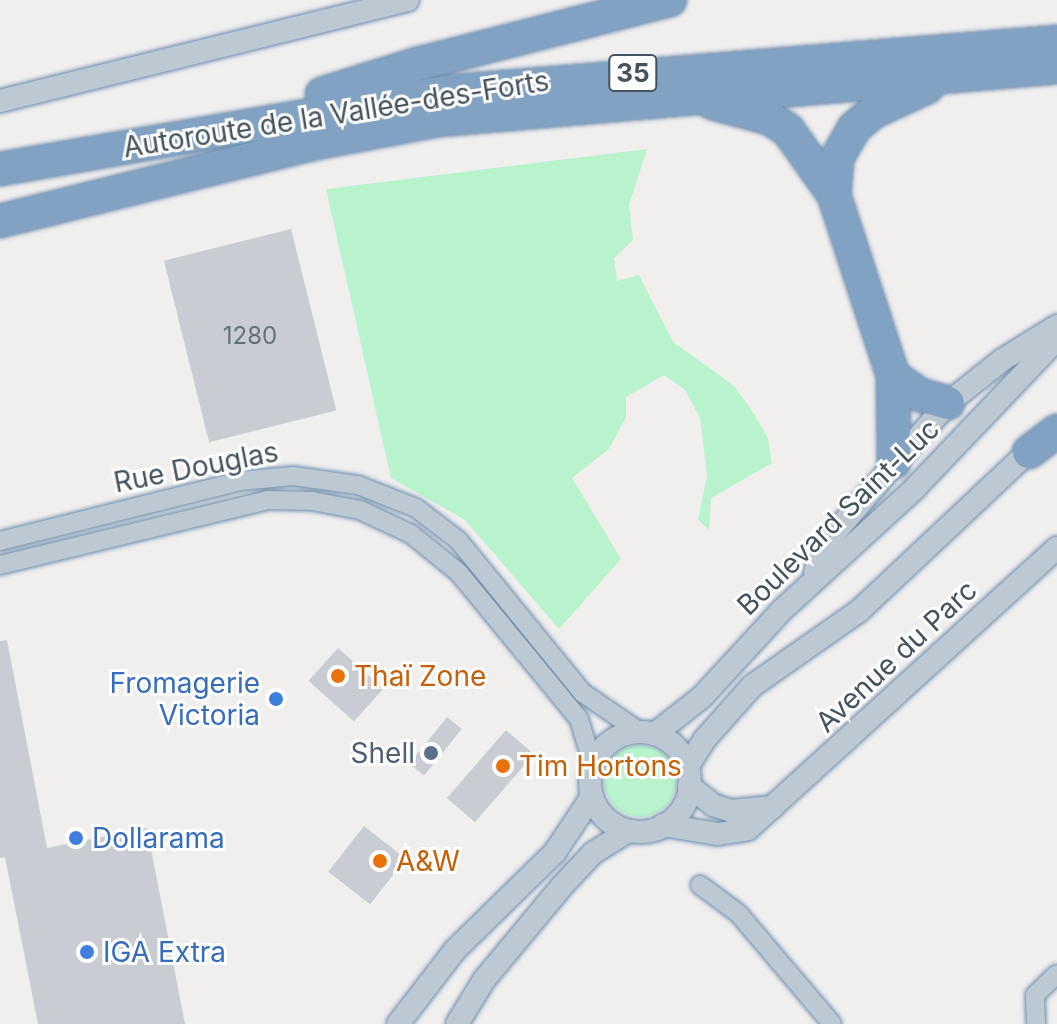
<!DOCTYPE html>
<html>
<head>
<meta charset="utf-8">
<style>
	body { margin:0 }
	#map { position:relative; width:1057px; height:1024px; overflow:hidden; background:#f1eeee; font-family:Inter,sans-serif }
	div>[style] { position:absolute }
	.green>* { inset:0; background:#b8f3cd }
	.round { border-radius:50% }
	.building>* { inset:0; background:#c9cdd3; transform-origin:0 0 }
	.roads { filter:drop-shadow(0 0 2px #6c8dad) drop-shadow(0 0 2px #6c8dad) }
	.minor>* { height:18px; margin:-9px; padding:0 9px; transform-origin:9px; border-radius:9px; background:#bdc9d2 }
	.tertiary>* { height:22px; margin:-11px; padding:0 11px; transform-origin:11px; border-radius:11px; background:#bdc9d2 }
	.tertiary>.ring { margin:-11px; padding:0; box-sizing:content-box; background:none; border:22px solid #bdc9d2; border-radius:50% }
	.motorway>* { height:32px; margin:-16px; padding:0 16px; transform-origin:16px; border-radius:16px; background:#81a2c2 }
	.dots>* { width:22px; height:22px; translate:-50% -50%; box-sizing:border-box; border:4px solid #fff; border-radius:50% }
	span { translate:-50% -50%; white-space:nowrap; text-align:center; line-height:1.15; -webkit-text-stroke:6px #fff; paint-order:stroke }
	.number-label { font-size:24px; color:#65717a }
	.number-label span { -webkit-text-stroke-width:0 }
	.shield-label span { padding:2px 6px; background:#fff; border:2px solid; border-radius:6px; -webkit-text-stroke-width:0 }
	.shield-label { font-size:26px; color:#44525d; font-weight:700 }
	.street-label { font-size:28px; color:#44525d }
	.food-label { font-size:28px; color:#c56008 }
	.left { translate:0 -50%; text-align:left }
	.shop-label { font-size:28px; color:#366cbe }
	.right { translate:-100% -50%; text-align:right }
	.service-label { font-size:28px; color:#4e5e75 }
</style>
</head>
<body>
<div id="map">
	<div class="green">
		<i style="clip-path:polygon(647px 149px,629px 205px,633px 240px,614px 258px,617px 281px,639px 275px,673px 342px,733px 385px,751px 409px,768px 438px,772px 463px,711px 498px,709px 531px,698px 519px,707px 476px,700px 418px,685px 390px,664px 375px,626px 397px,626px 417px,609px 449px,572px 478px,621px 559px,559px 629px,465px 520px,391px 478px,326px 189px)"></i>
		<i class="round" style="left:604px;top:745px;width:72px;height:72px"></i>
	</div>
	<div class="building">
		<i style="left:291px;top:229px;width:187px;height:131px;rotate:76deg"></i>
		<i style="clip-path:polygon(7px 640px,47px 848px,147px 828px,185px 1024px,38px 1024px,5px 857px,0 858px,0 641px)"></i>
		<i style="left:338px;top:648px;width:61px;height:44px;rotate:42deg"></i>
		<i style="left:447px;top:717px;width:19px;height:60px;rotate:39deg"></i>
		<i style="left:506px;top:730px;width:37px;height:90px;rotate:41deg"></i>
		<i style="left:364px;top:826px;width:53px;height:58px;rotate:38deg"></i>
	</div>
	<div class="roads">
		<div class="minor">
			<i style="left:0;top:541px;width:247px;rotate:-14deg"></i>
			<i style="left:240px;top:481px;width:53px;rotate:-5.4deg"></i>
			<i style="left:293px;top:476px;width:66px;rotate:7.9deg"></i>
			<i style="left:358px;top:485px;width:62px;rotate:21.6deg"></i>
			<i style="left:416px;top:508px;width:53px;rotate:37.3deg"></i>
			<i style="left:458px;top:540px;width:198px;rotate:50.8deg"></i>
			<i style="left:583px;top:693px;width:69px;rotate:34.4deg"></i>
			<i style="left:0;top:565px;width:276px;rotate:-13.6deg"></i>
			<i style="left:268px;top:500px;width:44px;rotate:1.3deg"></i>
			<i style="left:312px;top:501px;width:49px;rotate:10.6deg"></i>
			<i style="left:360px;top:510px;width:56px;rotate:25.2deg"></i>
			<i style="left:411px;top:534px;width:62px;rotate:39.1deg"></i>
			<i style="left:459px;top:573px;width:189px;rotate:50.6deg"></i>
			<i style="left:579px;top:719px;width:48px;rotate:73.1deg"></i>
			<i style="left:700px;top:885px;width:47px;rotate:36.4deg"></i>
			<i style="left:738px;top:913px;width:145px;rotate:49.7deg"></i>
			<i style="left:1036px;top:1024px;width:29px;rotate:-92deg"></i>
			<i style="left:1035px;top:995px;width:30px;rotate:-44deg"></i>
		</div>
		<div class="tertiary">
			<i style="left:0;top:101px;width:420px;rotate:-13.9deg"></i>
			<i style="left:815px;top:572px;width:37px;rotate:-66deg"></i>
			<i style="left:830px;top:538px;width:179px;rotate:-48.8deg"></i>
			<i style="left:948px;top:403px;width:69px;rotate:-38.5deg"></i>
			<i style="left:1002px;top:360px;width:65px;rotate:-31.7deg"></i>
			<i class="ring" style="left:590px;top:732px;width:78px;height:78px"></i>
			<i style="left:656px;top:733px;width:58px;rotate:-38deg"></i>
			<i style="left:702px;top:697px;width:117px;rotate:-47.4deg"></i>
			<i style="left:781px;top:611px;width:182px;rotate:-42.5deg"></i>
			<i style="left:915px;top:488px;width:206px;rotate:-46.4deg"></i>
			<i style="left:688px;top:766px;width:32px;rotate:-58deg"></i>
			<i style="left:705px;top:739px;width:71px;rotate:-48.4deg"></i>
			<i style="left:752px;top:686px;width:131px;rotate:-35deg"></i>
			<i style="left:859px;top:611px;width:245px;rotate:-43.2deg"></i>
			<i style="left:689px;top:786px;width:31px;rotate:38deg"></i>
			<i style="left:713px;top:805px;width:19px;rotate:18deg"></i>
			<i style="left:731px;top:811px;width:42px;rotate:-5.4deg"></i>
			<i style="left:663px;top:825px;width:56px;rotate:9.3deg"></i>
			<i style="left:718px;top:834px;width:30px;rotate:-9deg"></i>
			<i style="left:748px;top:829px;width:418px;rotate:-42.3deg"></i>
			<i style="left:398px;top:1024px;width:93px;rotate:-52.4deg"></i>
			<i style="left:455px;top:950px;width:140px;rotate:-44.4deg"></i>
			<i style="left:555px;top:852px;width:65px;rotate:-56.3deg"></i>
			<i style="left:457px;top:1024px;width:52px;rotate:-58.5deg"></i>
			<i style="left:484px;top:980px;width:122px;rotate:-50.3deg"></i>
			<i style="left:562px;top:886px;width:45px;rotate:-46.8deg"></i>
			<i style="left:593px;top:853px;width:40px;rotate:-32deg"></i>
		</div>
		<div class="motorway">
			<i style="left:322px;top:94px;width:101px;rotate:-17.4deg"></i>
			<i style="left:418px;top:64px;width:260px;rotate:-14.3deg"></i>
			<i style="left:713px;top:103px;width:58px;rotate:15deg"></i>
			<i style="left:769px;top:118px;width:22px;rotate:32deg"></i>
			<i style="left:788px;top:130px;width:80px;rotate:54.7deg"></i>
			<i style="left:834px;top:195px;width:190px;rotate:71.9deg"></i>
			<i style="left:893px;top:376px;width:86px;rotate:89.3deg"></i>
			<i style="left:0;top:169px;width:452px;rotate:-9.8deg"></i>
			<i style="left:445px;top:92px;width:614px;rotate:-4.67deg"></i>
			<i style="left:834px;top:195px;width:37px;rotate:-85deg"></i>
			<i style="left:837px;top:158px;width:34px;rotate:-60deg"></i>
			<i style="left:854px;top:128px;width:25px;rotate:-40deg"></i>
			<i style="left:873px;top:112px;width:60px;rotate:-24.8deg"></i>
			<i style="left:0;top:221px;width:325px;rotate:-13.9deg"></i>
			<i style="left:315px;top:143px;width:125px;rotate:-10.6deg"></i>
			<i style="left:438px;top:120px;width:621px;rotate:-4.89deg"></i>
			<i style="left:893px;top:376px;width:33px;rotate:35deg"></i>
			<i style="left:920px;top:395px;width:29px;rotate:16deg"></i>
			<i style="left:1029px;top:452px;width:35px;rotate:-37deg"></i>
		</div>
	</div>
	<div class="dots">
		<i style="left:338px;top:676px;background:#e8710a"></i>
		<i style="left:276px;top:699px;background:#3f7fe0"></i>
		<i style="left:431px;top:753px;background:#5c6f8a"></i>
		<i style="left:503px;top:766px;background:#e8710a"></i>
		<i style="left:76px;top:838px;background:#3f7fe0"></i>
		<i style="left:380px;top:861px;background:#e8710a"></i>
		<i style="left:87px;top:952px;background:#3f7fe0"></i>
	</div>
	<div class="number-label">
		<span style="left:250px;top:336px">1280</span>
	</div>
	<div class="shield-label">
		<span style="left:633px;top:73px">35</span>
	</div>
	<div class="street-label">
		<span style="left:336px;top:114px;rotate:-9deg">Autoroute de la Vallée-des-Forts</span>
		<span style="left:196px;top:467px;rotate:-11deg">Rue Douglas</span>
		<span style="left:838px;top:517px;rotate:-44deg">Boulevard Saint-Luc</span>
		<span style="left:896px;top:656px;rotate:-43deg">Avenue du Parc</span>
	</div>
	<div class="food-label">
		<span class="left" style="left:354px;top:676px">Thaï Zone</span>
		<span class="left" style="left:519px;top:766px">Tim Hortons</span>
		<span class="left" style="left:396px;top:861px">A&amp;W</span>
	</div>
	<div class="shop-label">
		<span class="right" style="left:260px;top:699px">Fromagerie<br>Victoria</span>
		<span class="left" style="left:92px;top:838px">Dollarama</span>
		<span class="left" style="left:103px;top:952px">IGA Extra</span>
	</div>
	<div class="service-label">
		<span class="right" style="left:415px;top:753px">Shell</span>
	</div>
</div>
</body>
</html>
